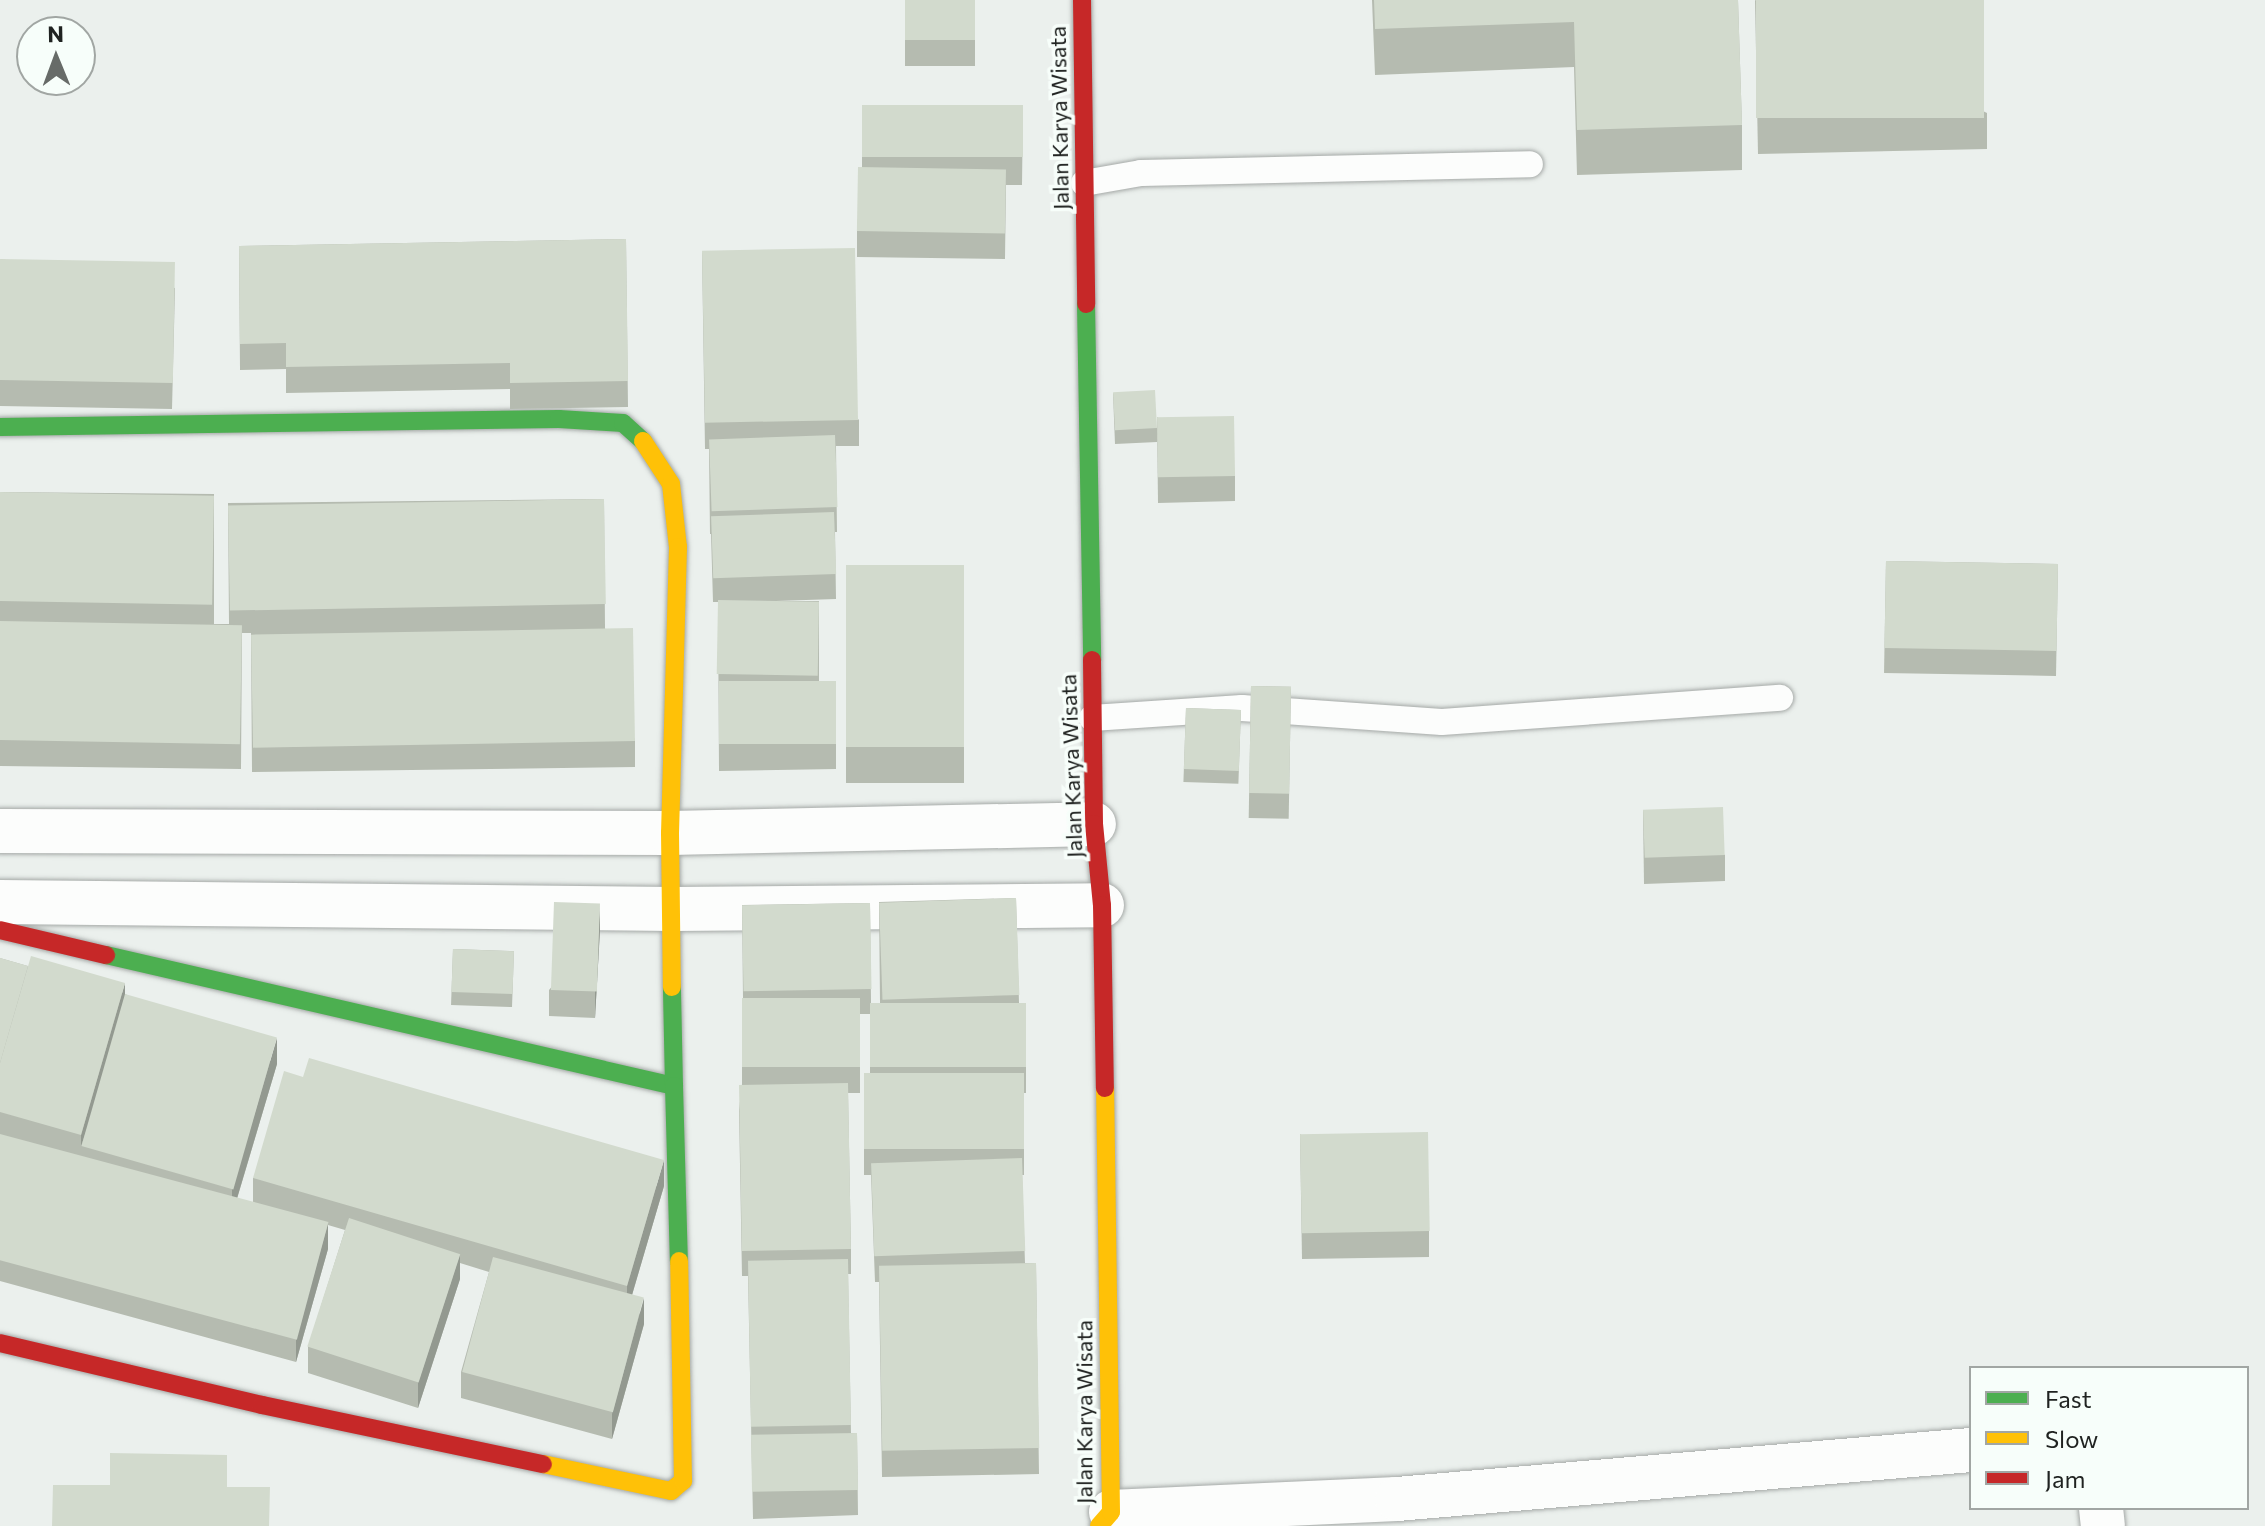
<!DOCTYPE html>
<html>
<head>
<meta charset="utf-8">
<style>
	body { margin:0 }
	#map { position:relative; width:2265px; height:1526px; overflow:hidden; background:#ebf0ed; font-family:Commissioner,sans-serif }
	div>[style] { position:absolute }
	.roads { filter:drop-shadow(0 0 2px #a5a9a7) drop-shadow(0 0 2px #a5a9a7) }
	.lane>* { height:26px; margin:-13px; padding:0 13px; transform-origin:13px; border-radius:13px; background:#fcfdfc }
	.street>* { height:44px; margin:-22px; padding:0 22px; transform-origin:22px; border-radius:22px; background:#fcfdfc }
	.fast>* { height:18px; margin:-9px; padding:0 9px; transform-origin:9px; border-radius:9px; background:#4caf50 }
	.slow>* { height:18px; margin:-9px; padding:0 9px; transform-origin:9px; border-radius:9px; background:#ffc107 }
	.jam>* { height:18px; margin:-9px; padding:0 9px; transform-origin:9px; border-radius:9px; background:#c62828 }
	.wall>* { inset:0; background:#b5bbb0; transform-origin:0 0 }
	.shaded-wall>* { inset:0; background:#939990 }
	.building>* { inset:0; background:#d2dacd; transform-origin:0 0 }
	span { translate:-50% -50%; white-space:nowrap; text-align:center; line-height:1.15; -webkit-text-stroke:7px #f7fefa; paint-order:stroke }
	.street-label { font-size:22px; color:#202321 }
	.legend { position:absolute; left:1969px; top:1366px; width:280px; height:144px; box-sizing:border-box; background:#f7fefa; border:2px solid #a1a6a3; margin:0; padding:10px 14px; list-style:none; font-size:24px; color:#202321 }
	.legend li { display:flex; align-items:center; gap:16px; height:40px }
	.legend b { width:40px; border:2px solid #a1a6a3 }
	.north { position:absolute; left:16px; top:16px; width:80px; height:80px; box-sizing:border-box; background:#f7fefa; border:2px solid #a1a6a3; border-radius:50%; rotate:359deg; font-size:22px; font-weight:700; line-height:32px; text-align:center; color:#202321 }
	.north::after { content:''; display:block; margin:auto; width:28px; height:36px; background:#676b68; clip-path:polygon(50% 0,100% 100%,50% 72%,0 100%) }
</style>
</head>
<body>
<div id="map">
	<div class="roads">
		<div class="lane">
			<i style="left:1084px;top:183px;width:58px;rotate:-10deg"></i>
			<i style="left:1141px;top:173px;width:389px;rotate:-1.3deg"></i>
			<i style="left:1092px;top:718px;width:150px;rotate:-3.8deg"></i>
			<i style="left:1242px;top:708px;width:200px;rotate:4deg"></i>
			<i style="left:1442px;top:722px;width:339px;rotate:-4.1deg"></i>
		</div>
		<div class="street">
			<i style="left:0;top:831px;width:670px;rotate:0.17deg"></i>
			<i style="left:670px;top:833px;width:424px;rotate:-1.2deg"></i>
			<i style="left:0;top:902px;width:673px;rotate:0.6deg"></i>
			<i style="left:673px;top:909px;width:429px;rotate:-0.5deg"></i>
			<i style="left:2101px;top:1508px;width:18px;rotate:84deg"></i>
			<i style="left:1111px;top:1512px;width:286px;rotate:-2.6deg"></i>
			<i style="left:1397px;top:1499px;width:576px;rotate:-4.88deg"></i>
		</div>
		<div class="fast">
			<i style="left:1086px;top:304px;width:356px;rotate:89deg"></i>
			<i style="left:0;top:427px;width:559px;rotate:-0.82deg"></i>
			<i style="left:559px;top:419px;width:64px;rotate:3.6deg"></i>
			<i style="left:623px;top:423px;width:27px;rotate:42deg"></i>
			<i style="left:106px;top:955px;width:583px;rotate:12.99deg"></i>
			<i style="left:674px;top:1086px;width:99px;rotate:-91.2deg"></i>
			<i style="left:674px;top:1086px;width:175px;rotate:88.4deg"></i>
		</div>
		<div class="slow">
			<i style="left:643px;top:441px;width:51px;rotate:56.9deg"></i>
			<i style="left:671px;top:484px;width:63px;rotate:83.7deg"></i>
			<i style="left:678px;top:547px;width:286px;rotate:91.6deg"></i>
			<i style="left:670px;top:833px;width:154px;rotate:89.3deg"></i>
			<i style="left:543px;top:1464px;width:131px;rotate:11.9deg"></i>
			<i style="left:671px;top:1491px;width:16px;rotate:-40deg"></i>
			<i style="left:683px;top:1481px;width:220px;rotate:-91deg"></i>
			<i style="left:1099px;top:1526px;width:18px;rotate:-49deg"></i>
			<i style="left:1111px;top:1512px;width:424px;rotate:-90.8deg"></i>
		</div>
		<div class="jam">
			<i style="left:1082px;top:0;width:304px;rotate:89.2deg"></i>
			<i style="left:1092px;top:660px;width:164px;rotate:89.3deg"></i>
			<i style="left:1094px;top:824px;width:81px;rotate:84.4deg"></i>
			<i style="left:1102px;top:905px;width:183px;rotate:89.1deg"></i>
			<i style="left:0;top:930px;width:109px;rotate:13.3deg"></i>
			<i style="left:0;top:1343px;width:269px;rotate:13.3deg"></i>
			<i style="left:262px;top:1405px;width:287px;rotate:11.9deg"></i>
		</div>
	</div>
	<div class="wall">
		<i style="left:905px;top:0;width:70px;height:66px"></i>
		<i style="clip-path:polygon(1372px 0,1738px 0,1742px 125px,1742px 170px,1577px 175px,1574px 67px,1375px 75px)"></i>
		<i style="clip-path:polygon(1755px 0,1987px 113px,1987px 149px,1758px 154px)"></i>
		<i style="clip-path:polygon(862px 105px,1023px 106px,1022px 185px,1006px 185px,1005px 259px,857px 257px,857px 231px,862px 167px)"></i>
		<i style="clip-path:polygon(626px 239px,628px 407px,510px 409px,510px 389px,286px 393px,286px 369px,240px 370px,239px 246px)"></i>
		<i style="clip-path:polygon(702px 252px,859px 420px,859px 446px,836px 446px,837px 532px,835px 532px,836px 599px,776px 601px,819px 601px,819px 681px,836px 681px,836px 769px,719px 771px,718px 602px,713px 602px,711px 534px,710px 534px,709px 449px,705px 449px)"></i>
		<i style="clip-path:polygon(0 259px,175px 288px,172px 409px,0 406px)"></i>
		<i style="clip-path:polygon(1113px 393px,1157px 428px,1157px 442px,1115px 444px)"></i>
		<i style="clip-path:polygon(1157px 417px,1235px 476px,1235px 501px,1158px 503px)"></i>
		<i style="clip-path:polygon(0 492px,214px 494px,214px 624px,229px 624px,228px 503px,604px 499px,605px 628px,635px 741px,635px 767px,252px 772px,251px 633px,242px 633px,241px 769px,0 766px)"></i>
		<i style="left:1886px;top:561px;width:172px;height:112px;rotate:1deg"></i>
		<i style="left:964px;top:565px;width:218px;height:118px;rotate:90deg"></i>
		<i style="left:1251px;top:686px;width:40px;height:132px;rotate:1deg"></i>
		<i style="left:1186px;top:708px;width:55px;height:74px;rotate:2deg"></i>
		<i style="clip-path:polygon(1643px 810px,1725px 855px,1725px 881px,1644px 884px)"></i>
		<i style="clip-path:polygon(1016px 898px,1019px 1003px,1026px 1003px,1026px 1093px,1024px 1093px,1024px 1175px,1022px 1175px,1025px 1263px,1036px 1263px,1039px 1474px,882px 1477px,879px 1282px,875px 1282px,871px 1175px,864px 1175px,864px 1073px,870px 1073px,870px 1014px,860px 1014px,860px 1093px,848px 1093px,851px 1249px,851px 1274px,848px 1274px,851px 1433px,857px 1433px,858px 1515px,753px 1519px,748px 1276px,742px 1276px,739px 1110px,742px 1084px,742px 999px,743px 999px,742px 905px,870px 903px,871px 1003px,880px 1003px,879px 902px)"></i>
		<i style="clip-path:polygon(600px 930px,595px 1018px,549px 1016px,549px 990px)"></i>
		<i style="left:453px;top:949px;width:61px;height:56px;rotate:2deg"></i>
		<i style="clip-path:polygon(0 958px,125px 994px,277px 1064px,237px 1199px,253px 1203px,253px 1178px,664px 1186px,632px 1295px,644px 1324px,612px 1439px,461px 1398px,461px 1372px,489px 1272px,460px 1263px,460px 1279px,418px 1408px,308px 1373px,308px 1347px,345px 1230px,328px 1225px,328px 1249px,296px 1362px,0 1281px)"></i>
		<i style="clip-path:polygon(1300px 1134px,1429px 1231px,1429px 1257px,1302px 1259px)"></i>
	</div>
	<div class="shaded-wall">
		<i style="clip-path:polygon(600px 904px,600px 930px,595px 1018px,595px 992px)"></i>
		<i style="clip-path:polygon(125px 983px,125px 1019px,81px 1146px,81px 1135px)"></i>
		<i style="clip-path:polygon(277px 1038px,277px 1064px,232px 1215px,232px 1190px)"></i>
		<i style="clip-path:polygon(664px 1160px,664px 1186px,627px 1312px,627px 1286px)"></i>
		<i style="clip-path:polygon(328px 1224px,328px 1249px,296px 1362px,296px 1337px)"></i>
		<i style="clip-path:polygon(460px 1254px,460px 1279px,418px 1408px,418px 1383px)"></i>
		<i style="clip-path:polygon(644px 1298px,644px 1324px,612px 1439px,612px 1414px)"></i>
	</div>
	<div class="building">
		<i style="left:905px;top:0;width:70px;height:40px"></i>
		<i style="clip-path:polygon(1374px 0,1738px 0,1742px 125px,1577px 130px,1574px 22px,1375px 29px)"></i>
		<i style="left:1756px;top:0;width:228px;height:118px"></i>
		<i style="left:862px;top:105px;width:161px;height:52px"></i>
		<i style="left:858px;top:167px;width:148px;height:64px;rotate:1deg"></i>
		<i style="clip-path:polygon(626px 239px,628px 381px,510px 383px,510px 363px,286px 367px,286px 343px,240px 344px,239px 246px)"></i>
		<i style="left:855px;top:248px;width:172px;height:153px;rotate:89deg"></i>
		<i style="left:0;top:259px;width:175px;height:121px;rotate:1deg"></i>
		<i style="left:1155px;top:390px;width:38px;height:42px;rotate:87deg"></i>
		<i style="left:1234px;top:416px;width:60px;height:77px;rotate:89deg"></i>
		<i style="left:835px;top:435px;width:72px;height:126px;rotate:88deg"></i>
		<i style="left:0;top:492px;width:214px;height:109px;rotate:1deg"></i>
		<i style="left:604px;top:499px;width:105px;height:376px;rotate:89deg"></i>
		<i style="left:834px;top:512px;width:62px;height:123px;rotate:88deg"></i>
		<i style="left:1886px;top:561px;width:172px;height:87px;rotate:1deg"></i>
		<i style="left:964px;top:565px;width:182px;height:118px;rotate:90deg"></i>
		<i style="left:718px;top:600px;width:101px;height:74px;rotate:1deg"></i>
		<i style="left:0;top:621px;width:242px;height:119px;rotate:1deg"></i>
		<i style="left:633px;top:628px;width:113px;height:382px;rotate:89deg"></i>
		<i style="left:836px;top:681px;width:63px;height:117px;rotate:90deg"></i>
		<i style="left:1251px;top:686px;width:40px;height:107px;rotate:1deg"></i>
		<i style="left:1186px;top:708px;width:55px;height:61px;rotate:2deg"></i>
		<i style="left:1723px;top:807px;width:48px;height:80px;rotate:88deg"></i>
		<i style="left:1016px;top:898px;width:97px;height:137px;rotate:88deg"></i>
		<i style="left:554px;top:902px;width:46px;height:88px;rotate:2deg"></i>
		<i style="left:870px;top:903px;width:86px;height:128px;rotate:89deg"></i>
		<i style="left:453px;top:949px;width:61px;height:43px;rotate:2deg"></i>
		<i style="clip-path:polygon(31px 956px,125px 983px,81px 1135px,0 1112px,0 1063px)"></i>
		<i style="clip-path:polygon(0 958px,28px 966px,0 1063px)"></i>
		<i style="left:125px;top:994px;width:158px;height:158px;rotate:16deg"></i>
		<i style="left:860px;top:998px;width:69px;height:118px;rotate:90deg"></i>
		<i style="left:870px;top:1003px;width:156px;height:64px"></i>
		<i style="clip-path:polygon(309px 1058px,664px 1160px,627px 1286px,253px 1178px,284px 1071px,303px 1077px)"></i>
		<i style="left:864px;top:1073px;width:160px;height:76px"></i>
		<i style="left:848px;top:1083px;width:166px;height:109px;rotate:89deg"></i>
		<i style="left:1428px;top:1132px;width:99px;height:128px;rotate:89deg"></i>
		<i style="left:0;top:1134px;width:340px;height:122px;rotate:15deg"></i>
		<i style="left:1022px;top:1158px;width:93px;height:151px;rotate:88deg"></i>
		<i style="left:349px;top:1218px;width:117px;height:135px;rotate:18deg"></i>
		<i style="left:493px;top:1257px;width:156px;height:119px;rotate:15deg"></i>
		<i style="left:848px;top:1259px;width:166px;height:100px;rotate:89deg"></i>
		<i style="left:1036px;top:1263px;width:185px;height:157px;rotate:89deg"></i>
		<i style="left:857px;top:1433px;width:57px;height:106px;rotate:89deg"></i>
		<i style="clip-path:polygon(110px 1453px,227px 1455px,227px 1487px,270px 1487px,269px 1526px,52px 1526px,53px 1485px,110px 1485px)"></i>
	</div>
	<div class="street-label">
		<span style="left:1059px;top:118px;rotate:-91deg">Jalan Karya Wisata</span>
		<span style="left:1071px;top:766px;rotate:-92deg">Jalan Karya Wisata</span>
		<span style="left:1084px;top:1412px;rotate:-90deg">Jalan Karya Wisata</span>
	</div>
	<ul class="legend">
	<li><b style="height:10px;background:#4caf50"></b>Fast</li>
	<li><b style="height:10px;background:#ffc107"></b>Slow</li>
	<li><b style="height:10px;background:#c62828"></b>Jam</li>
	</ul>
	<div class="north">N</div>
</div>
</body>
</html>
